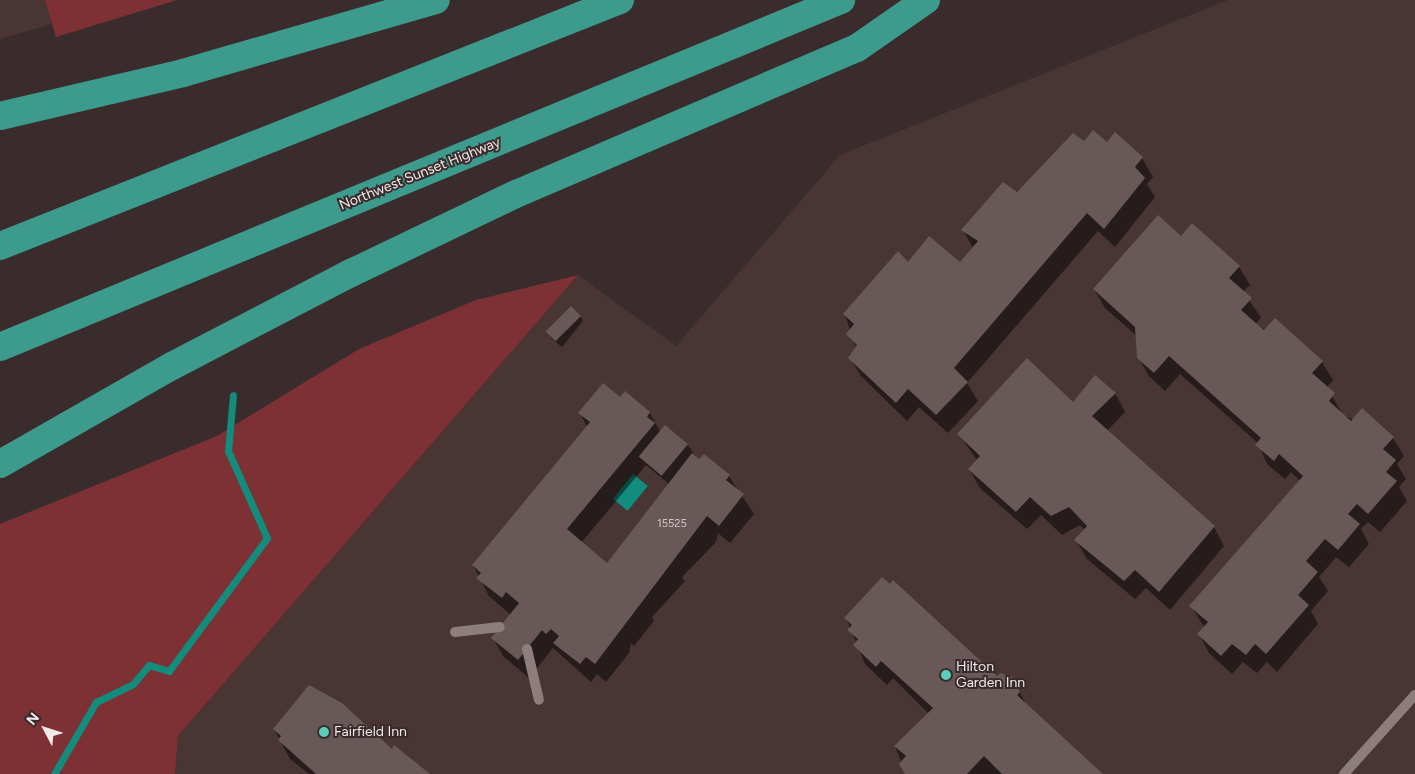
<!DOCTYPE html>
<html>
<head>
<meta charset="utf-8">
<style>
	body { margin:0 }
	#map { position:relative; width:1415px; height:774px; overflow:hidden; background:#3a2c2c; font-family:Figtree,sans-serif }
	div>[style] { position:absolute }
	.built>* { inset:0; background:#483534 }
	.green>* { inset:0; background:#7d3134 }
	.water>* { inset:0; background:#128d7d; transform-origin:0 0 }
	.shadow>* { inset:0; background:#0007 }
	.stream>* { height:7px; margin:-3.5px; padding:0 3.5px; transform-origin:3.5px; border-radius:3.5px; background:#128d7d }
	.building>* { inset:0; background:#685958; transform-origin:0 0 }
	.service>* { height:10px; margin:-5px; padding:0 5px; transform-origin:5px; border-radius:5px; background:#8d7d7c }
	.motorway>* { height:28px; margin:-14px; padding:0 14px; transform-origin:14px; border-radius:14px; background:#3c9b8c }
	.dots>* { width:14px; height:14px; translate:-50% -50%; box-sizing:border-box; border:2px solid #3a2c2c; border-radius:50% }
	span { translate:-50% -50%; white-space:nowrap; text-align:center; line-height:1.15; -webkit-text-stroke:4px #3a2c2c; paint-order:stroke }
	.number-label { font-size:11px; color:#d0c5c5 }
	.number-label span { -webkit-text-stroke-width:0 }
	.street-label { font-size:14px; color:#f2e9e9 }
	.poi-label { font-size:14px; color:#f2e9e9 }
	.left { translate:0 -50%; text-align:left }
	.north { position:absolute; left:20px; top:704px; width:50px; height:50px; -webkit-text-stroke:4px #3a2c2c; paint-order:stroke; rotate:310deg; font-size:14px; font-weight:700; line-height:20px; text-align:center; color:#f2e9e9 }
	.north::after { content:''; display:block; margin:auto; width:18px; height:22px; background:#f2e9e9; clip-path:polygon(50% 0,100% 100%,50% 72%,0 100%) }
</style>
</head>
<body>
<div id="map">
	<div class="built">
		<i style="clip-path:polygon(0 0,45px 0,52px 24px,0 39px)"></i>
		<i style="clip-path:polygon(1228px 0,1415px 0,1415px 774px,175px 774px,178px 736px,578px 275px,676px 346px,840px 155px)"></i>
	</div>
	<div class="green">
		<i style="clip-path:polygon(45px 0,177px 0,56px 37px)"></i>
		<i style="clip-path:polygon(578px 275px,178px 736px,175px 774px,0 774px,0 524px,217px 436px,359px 349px,476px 300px)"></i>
	</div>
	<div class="water">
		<i style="left:633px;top:474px;width:19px;height:32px;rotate:39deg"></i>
	</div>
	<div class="shadow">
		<i style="clip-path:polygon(1115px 133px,1142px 158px,1153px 177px,1147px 184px,1155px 197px,1115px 247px,1098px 231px,967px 383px,978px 401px,948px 433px,919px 407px,907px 421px,861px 376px,850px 358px,856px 348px,845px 315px,908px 264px,960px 264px,973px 248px,963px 230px,1084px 143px,1108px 144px)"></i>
		<i style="clip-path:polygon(1181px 238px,1239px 267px,1250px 285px,1243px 292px,1261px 317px,1256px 324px,1322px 362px,1333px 380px,1327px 387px,1343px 415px,1393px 438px,1404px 456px,1397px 464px,1406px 479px,1399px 487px,1407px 501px,1380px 532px,1368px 522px,1361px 529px,1369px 544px,1349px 567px,1336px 557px,1319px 577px,1328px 591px,1311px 611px,1318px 624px,1277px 672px,1267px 662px,1257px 673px,1243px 662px,1232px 674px,1209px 653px,1199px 634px,1205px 628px,1191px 606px,1300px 481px,1291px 472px,1285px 479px,1267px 464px,1258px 443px,1180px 374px,1165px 391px,1149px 376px,1138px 357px,1137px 336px,1105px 308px,1094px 289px)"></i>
		<i style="clip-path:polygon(580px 316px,583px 321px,562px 347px,552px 339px,549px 334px)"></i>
		<i style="clip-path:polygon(1115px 393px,1125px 412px,1107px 431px,1214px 527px,1224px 546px,1170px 610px,1146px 588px,1135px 599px,1087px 559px,1076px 540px,1085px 530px,1080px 525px,1062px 535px,1041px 515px,1027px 529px,980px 488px,969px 469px,977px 460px,959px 434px)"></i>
		<i style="clip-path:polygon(evenodd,620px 398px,649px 412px,661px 433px,687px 444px,699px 461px,704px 456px,729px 476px,754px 514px,730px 543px,718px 533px,716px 542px,682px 577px,685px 581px,652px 617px,654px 621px,634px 646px,631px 643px,629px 653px,606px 682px,597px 674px,591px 682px,553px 648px,529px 678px,503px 656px,493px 638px,511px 615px,489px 596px,473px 565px,587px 427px,580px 413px,620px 398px,646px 465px,669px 484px,607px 564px,581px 543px,646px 465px)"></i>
		<i style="clip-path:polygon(846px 618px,997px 678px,1003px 674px,1015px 682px,1026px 705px,1101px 774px,906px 774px,895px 746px,929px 714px,893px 678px,887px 685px,865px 664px)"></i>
		<i style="clip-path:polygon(274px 729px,392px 751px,428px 774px,309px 774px,290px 759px)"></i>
	</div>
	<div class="stream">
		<i style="left:54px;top:774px;width:83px;rotate:-59.7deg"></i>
		<i style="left:96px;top:702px;width:41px;rotate:-25.9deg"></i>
		<i style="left:133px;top:684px;width:25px;rotate:-50deg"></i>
		<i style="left:149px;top:665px;width:21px;rotate:17deg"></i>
		<i style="left:169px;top:671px;width:165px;rotate:-53.6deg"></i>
		<i style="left:267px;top:538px;width:95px;rotate:-114.1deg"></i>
		<i style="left:228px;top:451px;width:56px;rotate:-84.9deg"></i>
	</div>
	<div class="building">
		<i style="clip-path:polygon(1093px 130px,1107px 142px,1115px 132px,1143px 157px,1135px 167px,1145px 178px,1104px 229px,1087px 213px,954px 368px,968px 382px,936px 415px,908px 389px,896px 403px,848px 358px,857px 345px,846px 334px,854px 324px,843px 314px,898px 251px,908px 262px,929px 236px,960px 262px,978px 241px,961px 230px,1003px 182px,1017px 192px,1073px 133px,1084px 141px)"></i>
		<i style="clip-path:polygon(1158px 215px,1181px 236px,1192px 223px,1240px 266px,1229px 278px,1252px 298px,1241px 310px,1264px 330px,1275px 318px,1323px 361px,1312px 373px,1335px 393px,1329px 401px,1351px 421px,1362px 408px,1394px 437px,1383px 449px,1396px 460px,1386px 472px,1397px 481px,1368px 514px,1357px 504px,1348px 514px,1360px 524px,1338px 550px,1325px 539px,1306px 561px,1318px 572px,1298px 595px,1309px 605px,1266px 654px,1255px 644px,1246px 655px,1232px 644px,1221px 656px,1197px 634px,1208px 622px,1189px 606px,1303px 476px,1279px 454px,1274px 461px,1255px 445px,1261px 438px,1169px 356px,1154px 373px,1137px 358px,1135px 327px,1093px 289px)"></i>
		<i style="left:571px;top:306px;width:14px;height:36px;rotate:45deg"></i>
		<i style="clip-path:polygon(1027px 358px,1073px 402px,1095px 375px,1116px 393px,1092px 416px,1215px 526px,1159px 592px,1135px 570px,1124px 581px,1074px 540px,1087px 526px,1069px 507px,1051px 516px,1030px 497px,1016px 512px,968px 469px,980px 456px,957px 434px)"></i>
		<i style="clip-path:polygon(603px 383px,620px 397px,625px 391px,650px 412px,647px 417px,655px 423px,567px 529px,607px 563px,692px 453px,699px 459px,704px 454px,730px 475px,726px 480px,744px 494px,719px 526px,707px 516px,595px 664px,586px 657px,580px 664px,553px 643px,559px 636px,551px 629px,546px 634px,542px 630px,518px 660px,491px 638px,519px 603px,506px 592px,502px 598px,476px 578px,481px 573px,472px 565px,590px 422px,578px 413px)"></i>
		<i style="left:665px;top:425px;width:30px;height:41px;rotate:40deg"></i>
		<i style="clip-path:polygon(882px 577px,890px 584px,893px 580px,997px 676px,1001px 673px,1012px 677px,1020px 692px,1017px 695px,1103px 774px,1002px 774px,984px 756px,967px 774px,905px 774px,899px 764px,906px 756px,894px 746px,933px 708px,881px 661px,876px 667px,853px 645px,858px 639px,847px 630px,852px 625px,844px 618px)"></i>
		<i style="clip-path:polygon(309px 685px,342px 703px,392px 749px,394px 745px,430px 774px,316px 774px,278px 740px,281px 736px,273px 729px)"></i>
	</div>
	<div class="service">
		<i style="left:455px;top:632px;width:45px;rotate:-6.3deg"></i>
		<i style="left:527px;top:649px;width:52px;rotate:76.8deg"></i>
		<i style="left:1344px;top:774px;width:106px;rotate:-48.1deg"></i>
	</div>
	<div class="motorway">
		<i style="left:0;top:116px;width:188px;rotate:-13.2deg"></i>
		<i style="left:183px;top:73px;width:263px;rotate:-16.1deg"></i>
		<i style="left:0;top:246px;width:667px;rotate:-21.64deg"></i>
		<i style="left:0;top:347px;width:910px;rotate:-22.42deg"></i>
		<i style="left:0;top:464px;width:198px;rotate:-29.7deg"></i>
		<i style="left:172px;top:366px;width:202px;rotate:-27.5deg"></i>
		<i style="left:351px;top:273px;width:183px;rotate:-25.6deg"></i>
		<i style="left:516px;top:194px;width:371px;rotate:-23.2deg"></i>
		<i style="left:857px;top:48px;width:84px;rotate:-34.8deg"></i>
	</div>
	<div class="dots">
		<i style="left:946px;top:675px;background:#5bcebb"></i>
		<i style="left:324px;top:732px;background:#5bcebb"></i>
	</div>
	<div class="number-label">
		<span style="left:672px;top:524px">15525</span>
	</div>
	<div class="street-label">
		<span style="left:420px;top:174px;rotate:-22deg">Northwest Sunset Highway</span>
	</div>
	<div class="poi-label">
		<span class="left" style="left:956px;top:675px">Hilton<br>Garden Inn</span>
		<span class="left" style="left:334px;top:732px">Fairfield Inn</span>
	</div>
	<div class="north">N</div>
</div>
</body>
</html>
